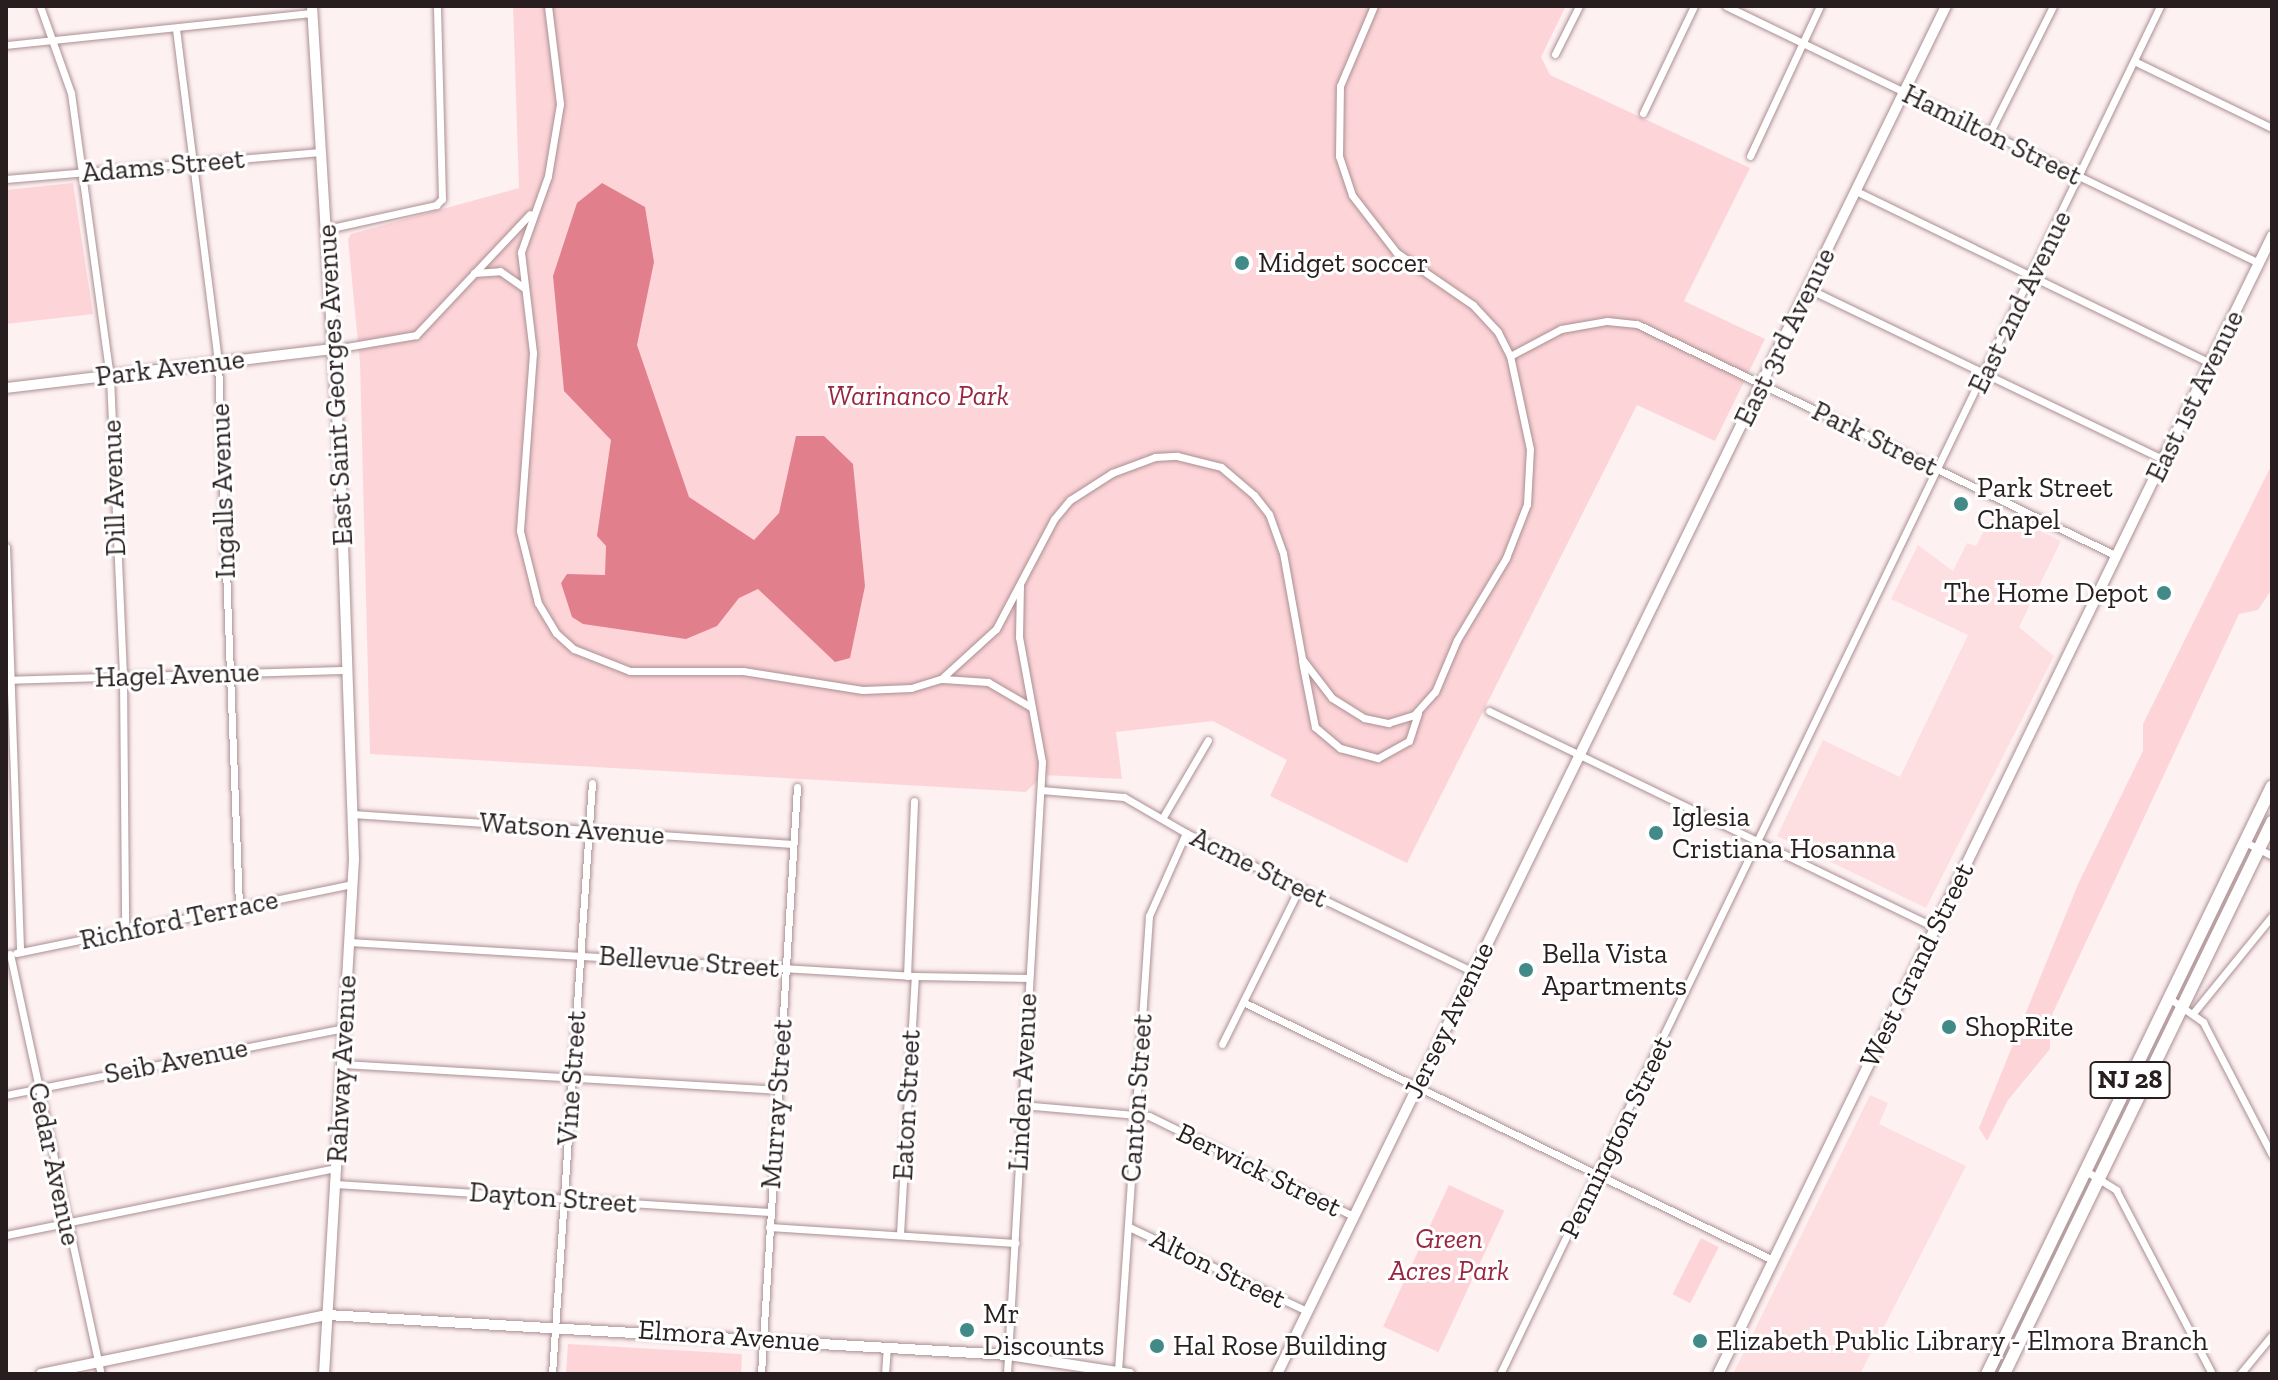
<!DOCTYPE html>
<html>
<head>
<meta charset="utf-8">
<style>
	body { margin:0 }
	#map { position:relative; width:2278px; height:1380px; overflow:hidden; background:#fef1f2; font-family:"Zilla Slab",serif }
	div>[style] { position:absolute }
	.built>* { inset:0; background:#fedfe1 }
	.green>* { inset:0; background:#fdd5d9; transform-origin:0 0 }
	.water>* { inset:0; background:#e17f8d }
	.roads { filter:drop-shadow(0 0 2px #ab8f92) drop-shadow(0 0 2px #ab8f92) }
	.street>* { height:7px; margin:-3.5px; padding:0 3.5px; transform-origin:3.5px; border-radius:3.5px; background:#fff }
	.secondary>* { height:10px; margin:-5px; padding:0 5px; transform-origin:5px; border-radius:5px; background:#fff }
	.primary>* { height:12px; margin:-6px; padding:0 6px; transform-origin:6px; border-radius:6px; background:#fff }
	.dots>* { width:22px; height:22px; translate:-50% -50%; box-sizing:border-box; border:4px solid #fff; border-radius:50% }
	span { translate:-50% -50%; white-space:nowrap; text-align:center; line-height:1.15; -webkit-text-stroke:6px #fff; paint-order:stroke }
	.shield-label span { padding:2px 6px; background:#fff; border:2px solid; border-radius:6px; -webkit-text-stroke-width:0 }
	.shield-label { font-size:26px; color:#291e1f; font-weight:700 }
	.street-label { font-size:28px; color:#291e1f }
	.poi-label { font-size:28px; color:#291e1f }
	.left { translate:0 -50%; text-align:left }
	.right { translate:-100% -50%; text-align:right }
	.park-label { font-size:28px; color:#992641; font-style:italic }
	.frame { position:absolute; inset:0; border:8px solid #291e1f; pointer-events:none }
</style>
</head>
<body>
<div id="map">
	<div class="built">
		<i style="clip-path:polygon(1995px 509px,2061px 541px,2019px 627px,2054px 656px,1926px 908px,1777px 836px,1823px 740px,1900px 777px,1968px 635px,1891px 599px,1918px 545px,1953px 571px,1967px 543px,1976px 546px)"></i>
		<i style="clip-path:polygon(1870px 1095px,1888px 1103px,1879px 1124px,1966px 1166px,1860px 1374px,1733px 1374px)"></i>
	</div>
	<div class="green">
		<i style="clip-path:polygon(513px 6px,1566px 6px,1541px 57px,1550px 75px,1750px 168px,1684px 301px,1765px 339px,1715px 441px,1637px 405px,1407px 863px,1270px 796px,1287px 760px,1213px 721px,1116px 732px,1122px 779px,1043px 775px,1026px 792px,370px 754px,360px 363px,348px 239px,351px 234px,519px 188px)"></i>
		<i style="clip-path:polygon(73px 183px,93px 314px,6px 324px,6px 190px)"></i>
		<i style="clip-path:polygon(2272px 464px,2272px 589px,2258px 610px,2239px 614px,2050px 1019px,2050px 1049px,2008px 1100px,1987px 1141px,1979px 1128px,2079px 882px,2143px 751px,2143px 724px)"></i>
		<i style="left:1449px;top:1185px;width:61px;height:156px;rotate:25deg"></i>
		<i style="left:1701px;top:1238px;width:20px;height:63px;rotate:27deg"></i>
		<i style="clip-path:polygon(568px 1344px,742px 1354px,741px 1374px,566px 1374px)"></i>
	</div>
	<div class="water">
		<i style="clip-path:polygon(602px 183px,645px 207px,654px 262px,637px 345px,689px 497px,754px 540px,779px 513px,796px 436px,824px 436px,853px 464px,865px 586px,850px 658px,835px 662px,758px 589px,739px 598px,717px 626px,686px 639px,583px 624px,572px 617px,561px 583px,567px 574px,605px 575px,606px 546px,597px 536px,611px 440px,564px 391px,553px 276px,577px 203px)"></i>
	</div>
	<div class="roads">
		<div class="street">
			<i style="left:40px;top:6px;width:92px;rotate:70.4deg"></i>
			<i style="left:71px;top:93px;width:287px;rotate:82.2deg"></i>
			<i style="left:110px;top:377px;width:301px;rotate:87.5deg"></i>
			<i style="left:123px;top:678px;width:253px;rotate:89.5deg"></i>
			<i style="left:548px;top:6px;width:99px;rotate:83deg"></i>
			<i style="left:560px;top:104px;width:73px;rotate:99.5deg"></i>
			<i style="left:548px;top:176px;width:81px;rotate:109.6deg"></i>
			<i style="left:521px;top:252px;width:102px;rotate:83.2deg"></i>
			<i style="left:533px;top:353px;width:178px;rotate:94.2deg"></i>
			<i style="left:520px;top:531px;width:74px;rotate:76deg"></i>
			<i style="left:538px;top:603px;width:35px;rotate:59deg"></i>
			<i style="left:556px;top:633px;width:24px;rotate:42deg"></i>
			<i style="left:574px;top:649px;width:60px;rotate:21.4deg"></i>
			<i style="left:630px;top:671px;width:113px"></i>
			<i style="left:743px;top:671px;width:121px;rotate:9deg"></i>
			<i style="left:863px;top:690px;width:48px;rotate:-2.4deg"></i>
			<i style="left:911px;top:688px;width:31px;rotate:-17deg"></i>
			<i style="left:941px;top:679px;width:74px;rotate:-42.3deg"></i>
			<i style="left:996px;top:629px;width:124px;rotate:-62.2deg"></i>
			<i style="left:1054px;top:519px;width:25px;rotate:-50deg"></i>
			<i style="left:1070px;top:500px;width:50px;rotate:-32.7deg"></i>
			<i style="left:1112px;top:473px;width:46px;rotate:-20.4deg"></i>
			<i style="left:1155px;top:457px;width:22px;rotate:-3deg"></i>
			<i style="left:1177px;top:456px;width:45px;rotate:14deg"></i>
			<i style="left:1221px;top:467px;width:43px;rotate:40.3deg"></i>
			<i style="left:1254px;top:495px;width:24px;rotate:52deg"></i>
			<i style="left:1269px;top:514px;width:41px;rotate:70.3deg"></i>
			<i style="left:1283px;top:553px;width:108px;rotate:79.8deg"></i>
			<i style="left:1302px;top:659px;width:49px;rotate:52.4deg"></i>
			<i style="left:1332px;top:698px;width:38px;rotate:32deg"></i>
			<i style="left:1364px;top:718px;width:25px;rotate:12deg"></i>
			<i style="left:1388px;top:723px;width:27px;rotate:-17deg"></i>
			<i style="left:1414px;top:715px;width:31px;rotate:-48deg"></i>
			<i style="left:1435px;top:692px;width:56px;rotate:-67.1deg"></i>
			<i style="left:1457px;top:640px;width:96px;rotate:-59.1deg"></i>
			<i style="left:1506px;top:558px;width:58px;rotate:-68.7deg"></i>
			<i style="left:1527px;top:504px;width:55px;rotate:-86.9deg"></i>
			<i style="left:1530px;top:449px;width:95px;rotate:-102.1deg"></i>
			<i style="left:1510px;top:356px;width:27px;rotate:-117deg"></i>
			<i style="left:1498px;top:332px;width:37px;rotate:-133deg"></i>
			<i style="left:1473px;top:305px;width:93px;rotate:-145.5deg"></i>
			<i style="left:1396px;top:252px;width:72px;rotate:-127.7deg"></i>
			<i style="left:1352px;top:195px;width:41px;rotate:-108.4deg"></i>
			<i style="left:1339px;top:156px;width:70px;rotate:-89.2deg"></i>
			<i style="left:1340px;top:86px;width:87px;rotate:-67deg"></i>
			<i style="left:1726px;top:6px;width:592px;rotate:25.74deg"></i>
			<i style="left:176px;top:29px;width:336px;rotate:82.8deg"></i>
			<i style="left:218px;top:362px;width:545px;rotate:87.79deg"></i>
			<i style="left:6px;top:45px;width:308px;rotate:-6deg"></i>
			<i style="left:1555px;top:54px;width:54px;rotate:-63.4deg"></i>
			<i style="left:2134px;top:61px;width:153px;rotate:25.9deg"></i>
			<i style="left:1643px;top:113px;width:119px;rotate:-64.5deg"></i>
			<i style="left:1989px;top:134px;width:143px;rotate:-63.4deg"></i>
			<i style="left:1750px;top:156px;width:166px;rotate:-65deg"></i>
			<i style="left:6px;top:179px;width:315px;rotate:-4.9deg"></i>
			<i style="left:1856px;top:191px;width:394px;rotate:25.9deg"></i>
			<i style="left:327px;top:229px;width:112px;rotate:-12.4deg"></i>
			<i style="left:436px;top:205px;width:8px;rotate:-45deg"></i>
			<i style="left:442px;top:199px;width:193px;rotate:-91.5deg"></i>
			<i style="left:474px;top:273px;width:26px;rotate:-4deg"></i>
			<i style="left:500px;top:271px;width:29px;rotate:35deg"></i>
			<i style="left:1809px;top:289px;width:393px;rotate:25.7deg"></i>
			<i style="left:334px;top:349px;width:83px;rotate:-9.7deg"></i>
			<i style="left:416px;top:335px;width:166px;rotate:-46.7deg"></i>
			<i style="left:1510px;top:356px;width:58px;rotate:-27.9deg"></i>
			<i style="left:1561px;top:329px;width:47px;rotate:-9.9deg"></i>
			<i style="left:1607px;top:321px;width:30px;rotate:6deg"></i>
			<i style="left:1637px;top:324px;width:533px;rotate:25.8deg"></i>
			<i style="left:6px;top:547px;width:405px;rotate:88deg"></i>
			<i style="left:1302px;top:661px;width:67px;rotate:78.9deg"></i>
			<i style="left:1315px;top:727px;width:33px;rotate:40deg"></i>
			<i style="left:1340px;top:748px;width:39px;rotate:15deg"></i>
			<i style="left:1378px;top:758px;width:35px;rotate:-29deg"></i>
			<i style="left:1409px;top:741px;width:29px;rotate:-72deg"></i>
			<i style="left:943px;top:679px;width:45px;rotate:3.8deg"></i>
			<i style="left:988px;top:682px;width:50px;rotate:30.2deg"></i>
			<i style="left:6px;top:680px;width:341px;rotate:-1.7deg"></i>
			<i style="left:1489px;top:711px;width:496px;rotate:25.9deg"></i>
			<i style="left:1041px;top:790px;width:83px;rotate:4.8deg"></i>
			<i style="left:1124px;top:797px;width:72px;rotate:30.1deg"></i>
			<i style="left:1186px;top:833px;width:318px;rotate:25.8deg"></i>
			<i style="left:352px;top:814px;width:442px;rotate:3.9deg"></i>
			<i style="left:1163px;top:817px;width:89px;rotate:-59.7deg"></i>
			<i style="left:2245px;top:842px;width:30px;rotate:27deg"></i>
			<i style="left:349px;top:942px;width:567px;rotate:3.44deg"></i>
			<i style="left:915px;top:976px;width:114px;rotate:1deg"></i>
			<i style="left:16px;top:953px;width:343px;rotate:-11.6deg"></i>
			<i style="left:10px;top:954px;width:430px;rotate:77.8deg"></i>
			<i style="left:907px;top:976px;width:175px;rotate:-87.7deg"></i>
			<i style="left:2169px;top:998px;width:42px;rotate:35.2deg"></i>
			<i style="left:2203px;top:1022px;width:150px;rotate:62.6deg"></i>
			<i style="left:1243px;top:1002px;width:589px;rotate:25.96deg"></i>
			<i style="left:2194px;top:1012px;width:124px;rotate:-50.9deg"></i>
			<i style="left:1222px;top:1044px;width:173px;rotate:-63.6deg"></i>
			<i style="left:342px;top:1064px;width:436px;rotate:3.4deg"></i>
			<i style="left:6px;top:1095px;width:346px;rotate:-11.2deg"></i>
			<i style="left:1022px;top:1105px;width:127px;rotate:5deg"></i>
			<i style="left:1149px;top:1116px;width:227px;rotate:26.1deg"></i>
			<i style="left:2086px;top:1171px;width:36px;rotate:32deg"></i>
			<i style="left:2116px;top:1190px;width:208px;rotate:62.4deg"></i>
			<i style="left:335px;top:1184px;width:436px;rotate:3.7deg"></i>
			<i style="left:769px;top:1227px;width:247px;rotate:3.7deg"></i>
			<i style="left:1129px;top:1227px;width:197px;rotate:25.3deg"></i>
			<i style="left:900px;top:1234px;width:258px;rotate:-86.7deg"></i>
			<i style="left:6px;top:1235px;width:337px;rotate:-11.5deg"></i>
			<i style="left:1118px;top:1371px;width:456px;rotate:-86.1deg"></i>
			<i style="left:1149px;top:916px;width:91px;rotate:-66deg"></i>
			<i style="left:552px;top:1374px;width:592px;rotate:-86.13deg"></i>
			<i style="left:761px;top:1374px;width:588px;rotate:-86.49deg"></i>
			<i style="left:885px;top:1374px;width:28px;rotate:-86deg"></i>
			<i style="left:1007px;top:1374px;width:613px;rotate:-86.73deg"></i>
			<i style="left:1042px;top:762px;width:127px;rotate:-100.4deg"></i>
			<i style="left:1019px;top:637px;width:52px;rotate:-88.9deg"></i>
			<i style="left:1500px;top:1374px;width:1519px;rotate:-64.24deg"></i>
			<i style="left:2240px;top:1374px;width:50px;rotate:-50.6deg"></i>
		</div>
		<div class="secondary">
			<i style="left:312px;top:6px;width:453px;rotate:86.5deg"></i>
			<i style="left:340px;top:458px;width:401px;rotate:88deg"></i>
			<i style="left:354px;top:859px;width:516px;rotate:93.33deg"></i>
			<i style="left:6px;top:388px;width:330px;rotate:-6.8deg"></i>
			<i style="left:41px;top:1374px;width:292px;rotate:-11.7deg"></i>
			<i style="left:327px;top:1315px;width:683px;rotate:3.36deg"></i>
			<i style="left:1009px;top:1355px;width:122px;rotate:8.9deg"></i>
			<i style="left:1277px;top:1374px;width:1523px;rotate:-63.94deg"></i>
			<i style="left:1718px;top:1374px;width:1266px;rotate:-64.04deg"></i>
		</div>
		<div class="primary">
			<i style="left:1987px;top:1374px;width:653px;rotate:-64.14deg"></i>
			<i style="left:2004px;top:1374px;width:614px;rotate:-64.1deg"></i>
		</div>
	</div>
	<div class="dots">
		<i style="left:1242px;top:263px;background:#428a87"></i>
		<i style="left:1961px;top:504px;background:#428a87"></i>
		<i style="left:2164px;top:593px;background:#428a87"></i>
		<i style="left:1656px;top:833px;background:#428a87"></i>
		<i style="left:1526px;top:970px;background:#428a87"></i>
		<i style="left:1949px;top:1027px;background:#428a87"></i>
		<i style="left:967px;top:1330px;background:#428a87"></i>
		<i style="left:1700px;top:1341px;background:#428a87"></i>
		<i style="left:1157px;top:1346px;background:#428a87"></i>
	</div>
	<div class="shield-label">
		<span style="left:2130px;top:1080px">NJ 28</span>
	</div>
	<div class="street-label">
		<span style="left:1992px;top:135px;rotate:26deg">Hamilton Street</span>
		<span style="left:163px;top:166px;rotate:-5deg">Adams Street</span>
		<span style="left:2020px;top:302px;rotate:-64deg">East 2nd Avenue</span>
		<span style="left:1785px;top:337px;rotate:-64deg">East 3rd Avenue</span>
		<span style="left:170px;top:368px;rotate:-7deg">Park Avenue</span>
		<span style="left:335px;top:385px;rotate:-93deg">East Saint Georges Avenue</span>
		<span style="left:2195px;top:396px;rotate:-64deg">East 1st Avenue</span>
		<span style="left:1875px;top:439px;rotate:26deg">Park Street</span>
		<span style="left:114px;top:488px;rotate:-92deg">Dill Avenue</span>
		<span style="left:223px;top:491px;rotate:-92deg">Ingalls Avenue</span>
		<span style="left:177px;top:675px;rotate:-2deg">Hagel Avenue</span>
		<span style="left:572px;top:829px;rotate:4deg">Watson Avenue</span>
		<span style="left:1259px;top:868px;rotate:26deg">Acme Street</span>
		<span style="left:179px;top:920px;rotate:-12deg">Richford Terrace</span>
		<span style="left:689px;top:962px;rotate:4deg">Bellevue Street</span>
		<span style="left:1917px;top:965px;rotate:-64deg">West Grand Street</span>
		<span style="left:1449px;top:1020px;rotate:-64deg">Jersey Avenue</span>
		<span style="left:176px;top:1061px;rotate:-11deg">Seib Avenue</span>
		<span style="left:342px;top:1069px;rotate:-87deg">Rahway Avenue</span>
		<span style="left:572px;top:1078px;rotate:-86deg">Vine Street</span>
		<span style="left:1023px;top:1082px;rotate:-87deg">Linden Avenue</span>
		<span style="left:1137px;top:1098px;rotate:-86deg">Canton Street</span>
		<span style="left:777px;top:1104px;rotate:-86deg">Murray Street</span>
		<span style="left:907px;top:1105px;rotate:-87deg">Eaton Street</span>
		<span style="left:1616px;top:1137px;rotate:-64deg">Pennington Street</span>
		<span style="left:54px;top:1164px;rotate:78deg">Cedar Avenue</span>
		<span style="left:1259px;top:1170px;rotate:26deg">Berwick Street</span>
		<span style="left:553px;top:1198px;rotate:4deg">Dayton Street</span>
		<span style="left:1218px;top:1269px;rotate:26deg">Alton Street</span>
		<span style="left:729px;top:1336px;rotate:4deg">Elmora Avenue</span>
	</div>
	<div class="poi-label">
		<span class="left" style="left:1258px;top:263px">Midget soccer</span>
		<span class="left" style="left:1977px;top:504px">Park Street<br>Chapel</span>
		<span class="right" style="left:2148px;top:593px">The Home Depot</span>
		<span class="left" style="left:1672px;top:833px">Iglesia<br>Cristiana Hosanna</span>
		<span class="left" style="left:1542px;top:970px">Bella Vista<br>Apartments</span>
		<span class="left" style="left:1965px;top:1027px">ShopRite</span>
		<span class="left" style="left:983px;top:1330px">Mr<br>Discounts</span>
		<span class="left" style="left:1716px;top:1341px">Elizabeth Public Library - Elmora Branch</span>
		<span class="left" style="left:1173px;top:1346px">Hal Rose Building</span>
	</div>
	<div class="park-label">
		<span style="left:918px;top:396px">Warinanco Park</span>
		<span style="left:1449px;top:1255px">Green<br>Acres Park</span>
	</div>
	<div class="frame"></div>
</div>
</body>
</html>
